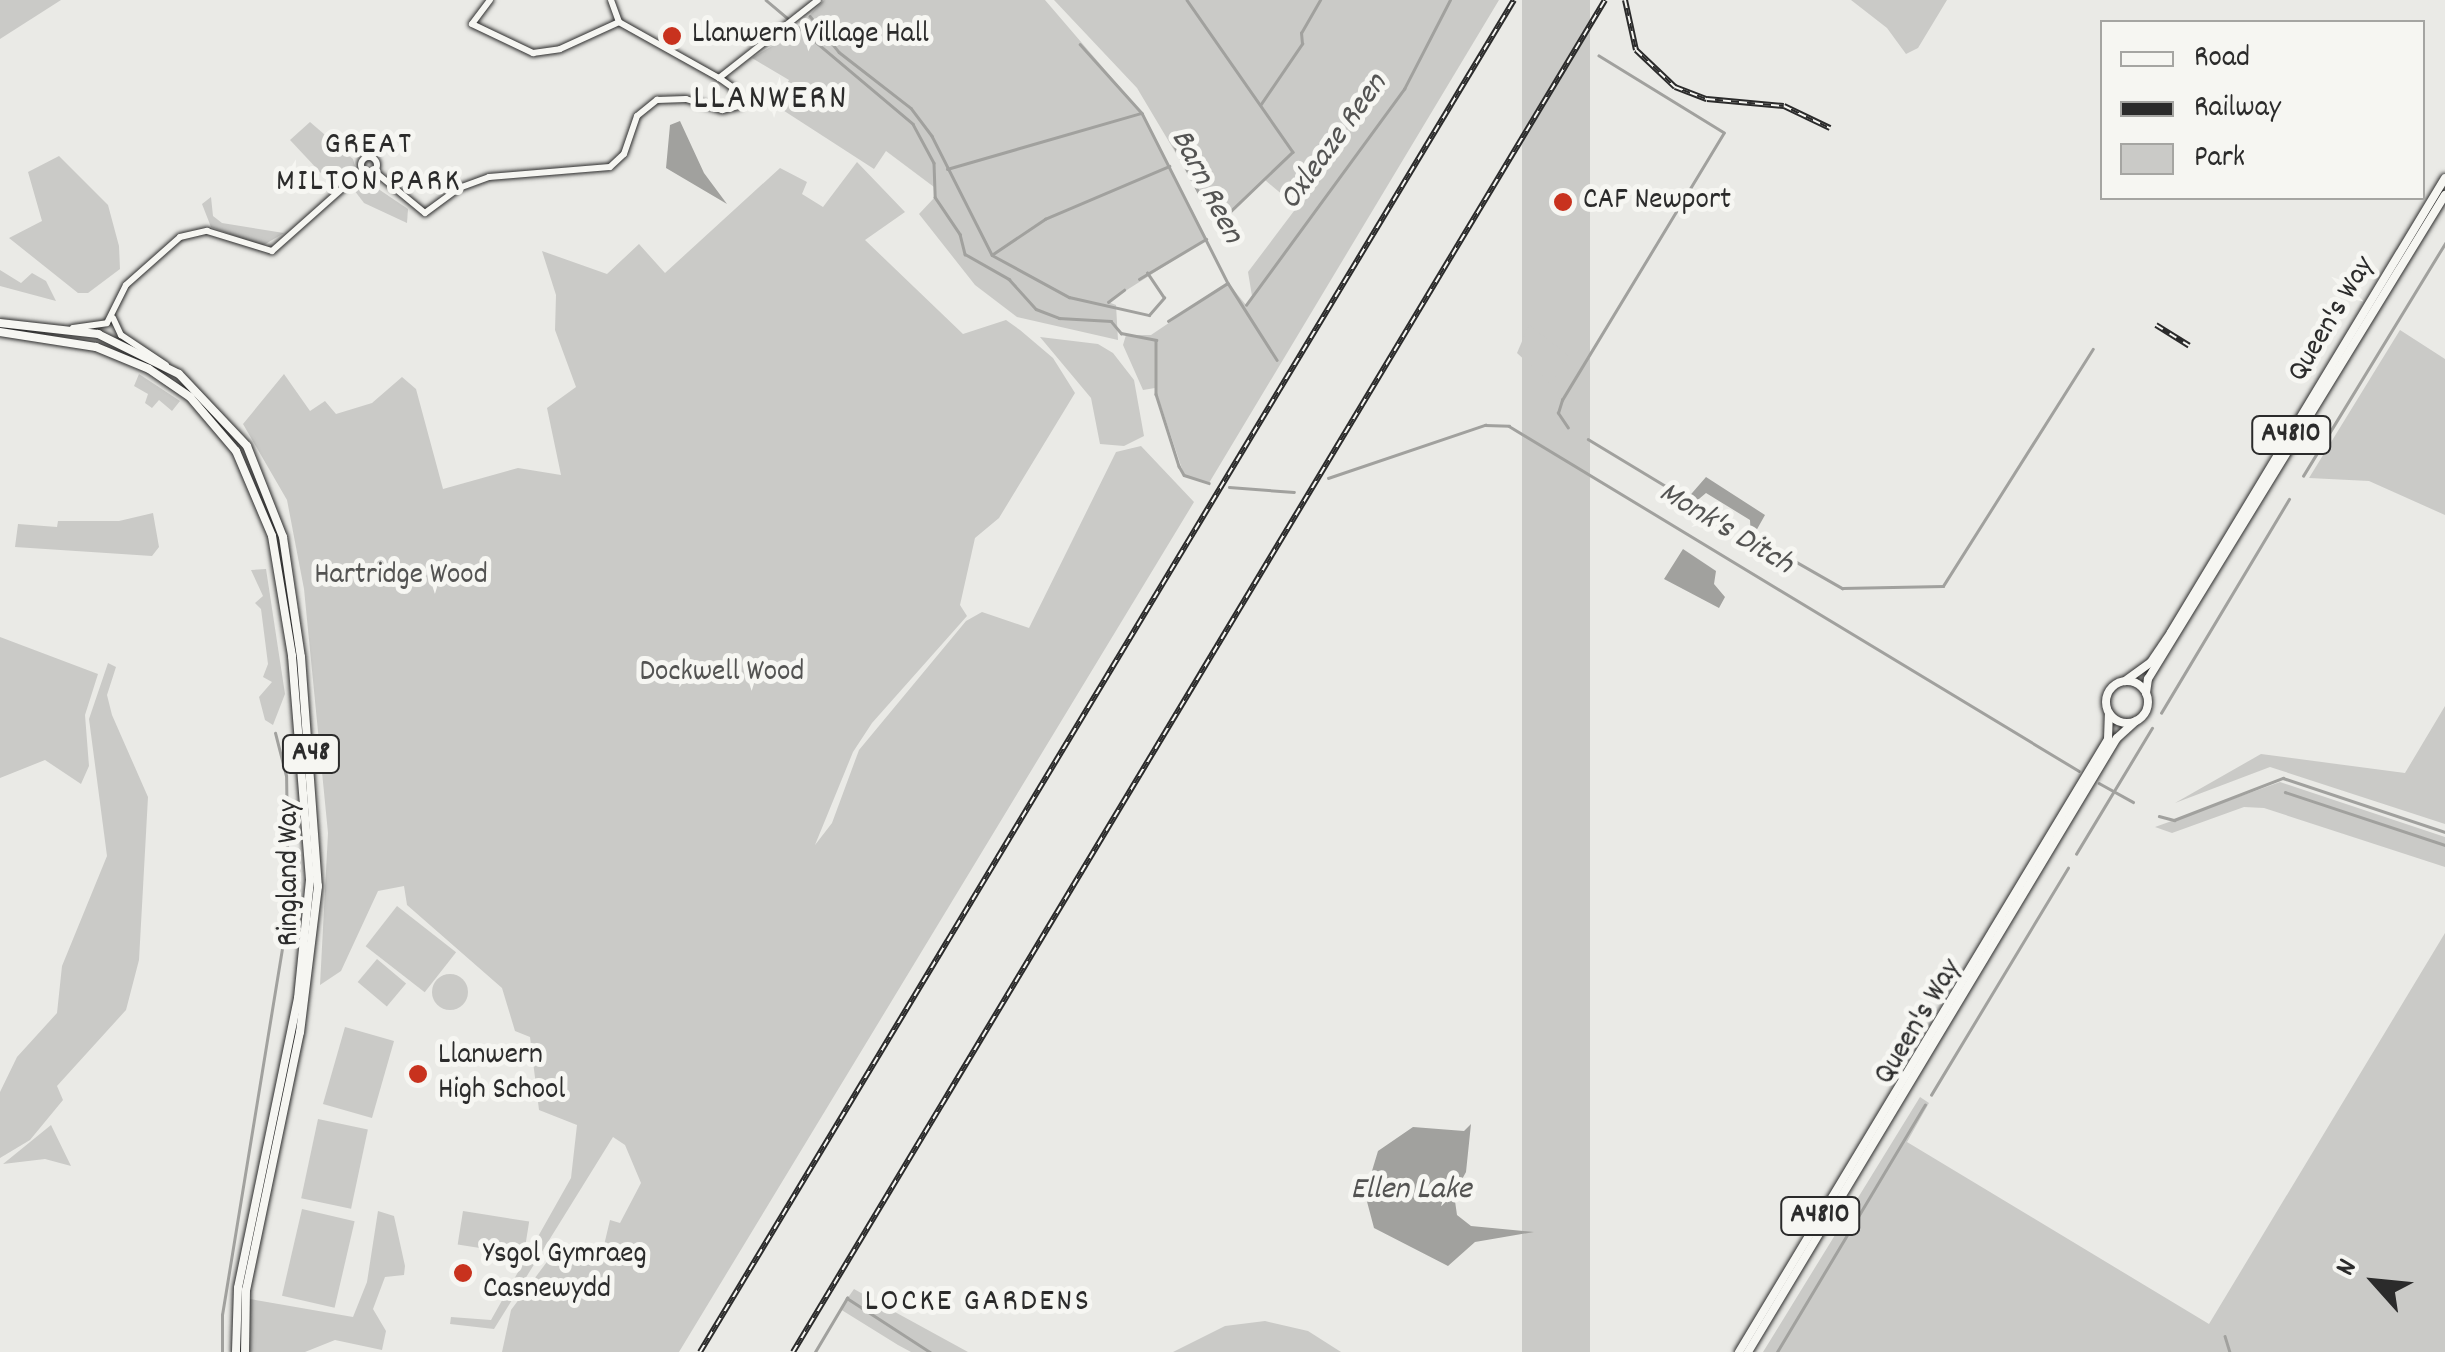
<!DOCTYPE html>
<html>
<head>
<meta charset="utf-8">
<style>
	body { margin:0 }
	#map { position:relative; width:2445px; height:1352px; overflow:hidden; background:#eaeae6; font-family:Dekko,sans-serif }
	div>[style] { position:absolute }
	.green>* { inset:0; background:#cacac7; transform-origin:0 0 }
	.round { border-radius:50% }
	.water>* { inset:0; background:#a1a19e }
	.stream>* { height:2.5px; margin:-1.25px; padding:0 1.25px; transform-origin:1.25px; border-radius:1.25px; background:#a1a19e }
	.roads { filter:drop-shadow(0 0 2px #2b2b2b) drop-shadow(0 0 2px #2b2b2b) }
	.tertiary>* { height:6px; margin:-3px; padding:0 3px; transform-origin:3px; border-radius:3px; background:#f6f6f2 }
	.tertiary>.ring { margin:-3px; padding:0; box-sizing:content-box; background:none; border:6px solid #f6f6f2; border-radius:50% }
	.primary>* { height:8px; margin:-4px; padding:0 4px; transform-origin:4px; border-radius:4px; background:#f6f6f2 }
	.primary>.ring { margin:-4px; padding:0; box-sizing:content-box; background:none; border:8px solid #f6f6f2; border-radius:50% }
	.rail>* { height:6px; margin-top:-3px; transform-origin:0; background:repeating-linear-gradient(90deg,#f6f6f2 0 8px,#2b2b2b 0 16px); box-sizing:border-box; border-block:2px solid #2b2b2b }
	.dots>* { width:28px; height:28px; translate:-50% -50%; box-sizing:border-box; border:5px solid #f6f6f2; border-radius:50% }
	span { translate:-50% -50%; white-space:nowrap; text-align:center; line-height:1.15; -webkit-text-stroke:10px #f6f6f2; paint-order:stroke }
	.shield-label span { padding:2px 8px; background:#f6f6f2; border:2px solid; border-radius:8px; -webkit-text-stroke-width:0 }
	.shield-label { font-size:28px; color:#2b2b2b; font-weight:700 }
	.poi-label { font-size:30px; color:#2b2b2b }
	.left { translate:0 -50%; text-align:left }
	.street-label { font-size:30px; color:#2b2b2b }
	.park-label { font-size:30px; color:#535352 }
	.water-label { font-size:32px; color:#545453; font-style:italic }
	.neighbourhood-label { font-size:32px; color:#2b2b2b; letter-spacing:2.5px }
	.quarter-label { font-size:35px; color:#2b2b2b; letter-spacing:2.5px }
	.legend { position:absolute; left:2100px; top:20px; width:325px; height:180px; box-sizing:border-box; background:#f6f6f2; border:2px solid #a5a5a2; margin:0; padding:12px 18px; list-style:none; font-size:30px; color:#2b2b2b }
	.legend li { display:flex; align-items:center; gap:20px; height:50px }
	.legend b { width:50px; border:2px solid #a5a5a2 }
	.north { position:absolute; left:2325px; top:1232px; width:100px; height:100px; -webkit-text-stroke:8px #f6f6f2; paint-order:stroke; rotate:297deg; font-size:28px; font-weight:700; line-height:40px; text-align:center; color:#2b2b2b }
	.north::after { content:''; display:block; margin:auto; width:35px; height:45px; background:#2b2b2b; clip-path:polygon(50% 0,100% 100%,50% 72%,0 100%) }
</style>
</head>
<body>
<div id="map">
	<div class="green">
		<i style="clip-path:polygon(0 0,61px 0,0 39px)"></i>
		<i style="clip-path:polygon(824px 0,1045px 0,1142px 113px,1207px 239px,1108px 302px,1116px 305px,1118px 340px,1017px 317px,975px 285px,919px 214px,935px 197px,934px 187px,886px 151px,874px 169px,775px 105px,789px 80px,752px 58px,792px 34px)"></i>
		<i style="clip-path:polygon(1054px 0,1499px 0,1209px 483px,1184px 475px,1155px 388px,1143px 390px,1123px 345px,1126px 335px,1151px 335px,1228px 283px,1246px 305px,1252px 296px,1248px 272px,1297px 207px,1265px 180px,1218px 224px,1137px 88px)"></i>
		<i style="left:1522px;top:0;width:68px;height:1578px"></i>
		<i style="clip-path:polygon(1851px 0,1947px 0,1918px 48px,1906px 54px,1887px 28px)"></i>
		<i style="clip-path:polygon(310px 122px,353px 159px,355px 166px,334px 187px,290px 140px)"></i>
		<i style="clip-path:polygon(59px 156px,108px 205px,119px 246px,120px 269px,88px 293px,78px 293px,9px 238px,42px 221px,28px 172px)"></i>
		<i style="clip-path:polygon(857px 162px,905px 212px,865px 240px,963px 334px,1006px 320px,1020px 330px,1053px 358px,1075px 393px,999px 518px,975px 538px,960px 605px,967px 616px,872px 723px,853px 752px,815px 845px,832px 823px,859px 750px,966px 621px,982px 612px,1029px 628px,1116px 452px,1141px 446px,1194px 502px,679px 1352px,502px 1352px,511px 1310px,558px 1247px,601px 1258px,610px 1220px,620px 1223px,641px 1183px,625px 1145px,613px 1137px,494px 1329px,450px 1324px,451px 1317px,491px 1320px,571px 1178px,577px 1125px,539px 1110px,530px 1037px,515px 1031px,502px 988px,407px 905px,404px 886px,378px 891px,341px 971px,320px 985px,328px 833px,304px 589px,287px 500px,243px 424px,284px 374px,310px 411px,325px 401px,336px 414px,372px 403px,402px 377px,416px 389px,443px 489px,518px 468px,561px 475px,547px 408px,576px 387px,555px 330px,556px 295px,542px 251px,607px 274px,639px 244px,665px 273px,780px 168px,807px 182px,802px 194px,823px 207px)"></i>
		<i style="clip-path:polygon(362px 178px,408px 209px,407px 223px,364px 203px,351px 186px)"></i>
		<i style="clip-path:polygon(211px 197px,213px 216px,222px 223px,284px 233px,262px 246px,211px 227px,202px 204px)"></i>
		<i style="clip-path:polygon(0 270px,21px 283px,32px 273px,46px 281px,56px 301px,0 286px)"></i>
		<i style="clip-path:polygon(1529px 325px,1568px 355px,1551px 384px,1517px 353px)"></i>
		<i style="clip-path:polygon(2400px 330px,2445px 359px,2445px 515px,2369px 481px,2309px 478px)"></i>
		<i style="clip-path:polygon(1040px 337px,1098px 344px,1113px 353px,1134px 380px,1144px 436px,1124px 446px,1100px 444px,1091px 398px)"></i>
		<i style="clip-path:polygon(139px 374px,180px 401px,172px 411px,159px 400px,152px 408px,145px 403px,148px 394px,134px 386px)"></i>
		<i style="clip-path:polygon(153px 513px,159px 547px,152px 556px,15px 547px,18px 524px,57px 527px,58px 521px,119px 521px)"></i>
		<i style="clip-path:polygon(266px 569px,285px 694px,273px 725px,265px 720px,259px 697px,272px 682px,263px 677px,268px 664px,261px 609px,255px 603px,263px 596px,251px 570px)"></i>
		<i style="clip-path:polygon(0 637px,98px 674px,85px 715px,89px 766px,81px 784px,45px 760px,0 778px)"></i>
		<i style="clip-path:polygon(108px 663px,116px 667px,107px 695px,112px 715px,148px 797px,139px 960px,126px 1010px,57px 1086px,63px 1100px,30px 1140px,0 1158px,0 1092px,17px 1057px,57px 1013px,62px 966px,107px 856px,89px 719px)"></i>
		<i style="clip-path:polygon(2445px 706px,2445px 824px,2270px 767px,2175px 803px,2261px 754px,2405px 773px)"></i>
		<i style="clip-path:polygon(2280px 782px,2445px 837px,2445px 867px,2264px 808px,2244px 807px,2172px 833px,2155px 827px)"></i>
		<i style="left:397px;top:906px;width:75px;height:51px;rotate:38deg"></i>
		<i style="clip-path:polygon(2445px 933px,2445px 1352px,1763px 1352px,1920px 1097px,1929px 1103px,1907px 1142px,2209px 1324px)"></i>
		<i style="left:377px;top:959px;width:38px;height:30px;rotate:40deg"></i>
		<i class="round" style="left:432px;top:974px;width:36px;height:36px"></i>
		<i style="left:345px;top:1027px;width:51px;height:80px;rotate:16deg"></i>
		<i style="left:318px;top:1119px;width:51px;height:81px;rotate:12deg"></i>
		<i style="clip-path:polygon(51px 1125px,71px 1166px,45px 1159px,3px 1164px)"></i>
		<i style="left:302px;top:1209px;width:54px;height:89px;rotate:13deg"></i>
		<i style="clip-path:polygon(378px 1211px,394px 1216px,405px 1266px,404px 1275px,385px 1277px,373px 1309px,386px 1331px,382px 1350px,335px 1340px,305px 1352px,249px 1352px,250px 1299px,353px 1317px,367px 1282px)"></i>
		<i style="left:463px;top:1211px;width:67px;height:34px;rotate:9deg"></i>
		<i style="clip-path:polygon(854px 1289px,884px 1306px,968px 1352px,911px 1352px,898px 1345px,840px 1309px)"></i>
		<i style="clip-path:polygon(1265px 1321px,1308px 1331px,1341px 1352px,1173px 1352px,1225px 1326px)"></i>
	</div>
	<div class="water">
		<i style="clip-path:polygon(680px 121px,704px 173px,727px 204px,666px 168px,670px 125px)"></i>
		<i style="clip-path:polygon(1706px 477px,1765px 515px,1751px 540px,1750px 520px,1706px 493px,1693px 504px,1686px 500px)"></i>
		<i style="clip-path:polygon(1683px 549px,1716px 571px,1714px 584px,1725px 597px,1719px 608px,1664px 579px)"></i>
		<i style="clip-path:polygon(1471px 1124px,1466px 1172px,1454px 1194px,1457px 1215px,1471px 1226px,1534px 1232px,1475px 1242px,1448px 1266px,1374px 1228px,1365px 1194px,1378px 1151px,1413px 1127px,1464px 1131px)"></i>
	</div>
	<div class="stream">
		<i style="left:766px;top:0;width:192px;rotate:40.1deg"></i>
		<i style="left:913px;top:124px;width:44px;rotate:61.7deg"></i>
		<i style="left:934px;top:163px;width:34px;rotate:88deg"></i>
		<i style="left:935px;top:197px;width:45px;rotate:56deg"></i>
		<i style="left:960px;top:234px;width:21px;rotate:76deg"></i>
		<i style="left:965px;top:254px;width:51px;rotate:29.6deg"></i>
		<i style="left:1009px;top:279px;width:40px;rotate:48deg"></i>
		<i style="left:1036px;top:309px;width:25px;rotate:21deg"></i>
		<i style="left:1059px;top:318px;width:52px;rotate:3.3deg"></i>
		<i style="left:1111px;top:321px;width:16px;rotate:50deg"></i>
		<i style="left:1121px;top:333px;width:36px;rotate:11deg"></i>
		<i style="left:1156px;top:340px;width:54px;rotate:90deg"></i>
		<i style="left:1156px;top:394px;width:76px;rotate:72.3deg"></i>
		<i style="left:1179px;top:466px;width:10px;rotate:61deg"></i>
		<i style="left:1184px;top:475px;width:26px;rotate:18deg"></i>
		<i style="left:1187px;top:0;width:185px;rotate:55.1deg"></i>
		<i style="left:1293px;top:152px;width:104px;rotate:136.2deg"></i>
		<i style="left:1218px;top:224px;width:17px;rotate:-123deg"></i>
		<i style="left:810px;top:16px;width:46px;rotate:51.1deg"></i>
		<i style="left:839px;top:52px;width:91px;rotate:37.9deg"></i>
		<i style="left:911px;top:108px;width:35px;rotate:53deg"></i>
		<i style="left:932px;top:136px;width:133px;rotate:63.2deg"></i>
		<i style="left:992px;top:255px;width:88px;rotate:28.6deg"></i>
		<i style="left:1069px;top:297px;width:82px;rotate:12.7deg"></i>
		<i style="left:1149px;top:315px;width:23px;rotate:-49deg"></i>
		<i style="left:1164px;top:298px;width:30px;rotate:-124deg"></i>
		<i style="left:1080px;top:44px;width:93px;rotate:48.1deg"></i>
		<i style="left:1142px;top:113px;width:191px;rotate:63.2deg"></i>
		<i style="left:1228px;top:283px;width:91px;rotate:57.5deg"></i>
		<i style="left:1261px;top:104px;width:73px;rotate:-55.7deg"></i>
		<i style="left:1302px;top:44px;width:11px;rotate:-95deg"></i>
		<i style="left:1301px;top:33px;width:38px;rotate:-60deg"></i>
		<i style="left:1172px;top:141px;width:71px;rotate:62.4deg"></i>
		<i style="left:947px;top:169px;width:202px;rotate:-16.1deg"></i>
		<i style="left:993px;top:254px;width:63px;rotate:-33.9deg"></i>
		<i style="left:1045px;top:219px;width:135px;rotate:-23.1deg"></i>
		<i style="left:1139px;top:279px;width:78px;rotate:-30.8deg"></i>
		<i style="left:1108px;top:302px;width:20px;rotate:-37deg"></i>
		<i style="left:1246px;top:305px;width:268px;rotate:-53.8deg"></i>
		<i style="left:1404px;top:89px;width:100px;rotate:-62.7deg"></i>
		<i style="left:1168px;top:321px;width:69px;rotate:-32.5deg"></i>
		<i style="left:1568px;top:428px;width:18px;rotate:-124deg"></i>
		<i style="left:1558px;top:413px;width:14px;rotate:-73deg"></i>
		<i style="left:1562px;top:400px;width:312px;rotate:-58.8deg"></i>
		<i style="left:1724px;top:133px;width:147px;rotate:-148.4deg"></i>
		<i style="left:1588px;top:439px;width:116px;rotate:31.2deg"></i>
		<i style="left:2303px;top:476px;width:273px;rotate:-58.6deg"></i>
		<i style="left:1328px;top:478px;width:166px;rotate:-18.7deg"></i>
		<i style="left:1485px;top:425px;width:24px;rotate:2deg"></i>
		<i style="left:1509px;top:426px;width:666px;rotate:31.18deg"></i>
		<i style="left:1229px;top:487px;width:65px;rotate:4.4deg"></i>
		<i style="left:1753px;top:537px;width:103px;rotate:29.8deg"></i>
		<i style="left:1842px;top:588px;width:101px;rotate:-1.1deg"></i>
		<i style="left:1943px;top:586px;width:280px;rotate:-57.7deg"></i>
		<i style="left:2161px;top:713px;width:249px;rotate:-59.1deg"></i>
		<i style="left:2099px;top:783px;width:39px;rotate:29deg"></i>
		<i style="left:2285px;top:792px;width:169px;rotate:18.3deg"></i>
		<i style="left:2159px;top:816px;width:16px;rotate:15deg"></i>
		<i style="left:2174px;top:820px;width:117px;rotate:-21.1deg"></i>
		<i style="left:2283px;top:778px;width:171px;rotate:18.4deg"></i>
		<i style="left:2076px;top:854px;width:147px;rotate:-58.9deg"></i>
		<i style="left:1931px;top:1095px;width:265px;rotate:-58.9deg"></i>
		<i style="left:2225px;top:1336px;width:17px;rotate:73deg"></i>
		<i style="left:222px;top:1352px;width:37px;rotate:-90deg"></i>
		<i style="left:222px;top:1315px;width:408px;rotate:-80.7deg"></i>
		<i style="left:288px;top:912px;width:136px;rotate:-90.8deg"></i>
		<i style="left:286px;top:776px;width:44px;rotate:-104.3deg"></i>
		<i style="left:815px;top:1352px;width:63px;rotate:-59.3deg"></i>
		<i style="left:847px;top:1298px;width:99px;rotate:33deg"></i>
		<i style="left:1777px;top:1352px;width:288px;rotate:-59.1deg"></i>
	</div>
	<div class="roads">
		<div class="tertiary">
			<i style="left:490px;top:0;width:30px;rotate:127deg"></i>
			<i style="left:472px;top:24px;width:68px;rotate:25.4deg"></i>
			<i style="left:533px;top:53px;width:27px;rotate:-8deg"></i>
			<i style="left:560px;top:49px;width:65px;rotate:-24.6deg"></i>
			<i style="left:611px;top:0;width:23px;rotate:70deg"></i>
			<i style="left:719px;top:78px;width:126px;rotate:-38.2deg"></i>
			<i class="ring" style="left:361px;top:157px;width:10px;height:10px"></i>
			<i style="left:374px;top:171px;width:66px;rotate:39.5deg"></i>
			<i style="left:425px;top:213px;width:42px;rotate:-36.3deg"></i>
			<i style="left:459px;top:188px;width:32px;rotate:-20deg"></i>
			<i style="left:489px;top:177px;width:121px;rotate:-4.7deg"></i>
			<i style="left:610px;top:167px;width:19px;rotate:-43deg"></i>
			<i style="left:624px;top:154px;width:40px;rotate:-71.1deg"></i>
			<i style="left:637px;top:116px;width:26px;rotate:-39deg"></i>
			<i style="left:657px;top:100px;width:29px;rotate:-2deg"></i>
			<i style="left:686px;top:99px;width:38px;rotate:17deg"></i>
			<i style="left:722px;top:110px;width:17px;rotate:-13deg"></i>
			<i style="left:739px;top:106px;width:20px;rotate:-110deg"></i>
			<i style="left:732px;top:87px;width:16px;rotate:-145deg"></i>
			<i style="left:719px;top:78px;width:115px;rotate:-150.8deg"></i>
			<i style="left:113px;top:318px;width:19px;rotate:65deg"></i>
			<i style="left:121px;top:335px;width:54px;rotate:33.7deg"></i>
			<i style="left:73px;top:328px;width:34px;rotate:-8deg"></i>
			<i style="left:107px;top:323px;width:42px;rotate:-63.4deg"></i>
			<i style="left:126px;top:285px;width:72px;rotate:-41.6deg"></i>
			<i style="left:180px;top:237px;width:28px;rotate:-13deg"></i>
			<i style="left:207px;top:231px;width:68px;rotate:17.1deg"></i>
			<i style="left:272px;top:251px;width:120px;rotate:-41.6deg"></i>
		</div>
		<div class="primary">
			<i style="left:0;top:323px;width:99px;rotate:6.4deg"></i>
			<i style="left:98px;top:334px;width:90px;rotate:26.3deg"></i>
			<i style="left:179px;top:374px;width:99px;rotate:46.6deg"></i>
			<i style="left:247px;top:446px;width:98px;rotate:68.4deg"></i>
			<i style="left:283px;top:537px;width:121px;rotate:81.5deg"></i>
			<i style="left:301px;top:657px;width:230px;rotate:85.8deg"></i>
			<i style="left:318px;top:886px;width:147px;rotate:97deg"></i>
			<i style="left:300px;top:1032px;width:264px;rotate:101.8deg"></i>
			<i style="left:246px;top:1290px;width:62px;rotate:90.9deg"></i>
			<i style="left:0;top:332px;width:97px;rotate:8.9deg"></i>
			<i style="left:96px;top:347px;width:57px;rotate:22.5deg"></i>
			<i style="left:149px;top:369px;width:50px;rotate:34.3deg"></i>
			<i style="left:190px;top:397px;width:71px;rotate:49.6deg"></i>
			<i style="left:236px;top:451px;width:92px;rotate:67deg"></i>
			<i style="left:272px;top:536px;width:122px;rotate:80.5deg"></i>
			<i style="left:292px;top:656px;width:225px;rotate:85.4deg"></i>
			<i style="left:310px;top:880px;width:119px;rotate:95.8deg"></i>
			<i style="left:298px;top:998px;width:296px;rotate:101.7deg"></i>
			<i style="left:238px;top:1288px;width:64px;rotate:91.8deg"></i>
			<i style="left:2125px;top:681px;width:32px;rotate:-36deg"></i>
			<i style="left:2151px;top:662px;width:36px;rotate:-56deg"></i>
			<i style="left:2171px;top:632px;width:530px;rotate:-58.89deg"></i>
			<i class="ring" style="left:2106px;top:681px;width:34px;height:34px"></i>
			<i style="left:2146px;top:693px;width:14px;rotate:-82deg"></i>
			<i style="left:2148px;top:679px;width:568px;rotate:-58.47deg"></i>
			<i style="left:1739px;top:1352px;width:715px;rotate:-58.95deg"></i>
			<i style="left:2108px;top:739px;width:26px;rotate:-88deg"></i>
			<i style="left:1748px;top:1352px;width:716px;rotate:-59deg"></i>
			<i style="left:2117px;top:738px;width:25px;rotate:-42deg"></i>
		</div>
	</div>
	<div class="rail">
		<i style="left:1625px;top:0;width:51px;rotate:77.6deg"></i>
		<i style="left:1636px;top:50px;width:54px;rotate:43.5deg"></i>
		<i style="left:1675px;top:87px;width:34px;rotate:21deg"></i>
		<i style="left:1707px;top:99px;width:77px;rotate:5.2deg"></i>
		<i style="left:1784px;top:106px;width:51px;rotate:25.6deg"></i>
		<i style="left:2156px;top:325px;width:39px;rotate:32deg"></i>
		<i style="left:700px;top:1352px;width:1578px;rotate:-58.95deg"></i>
		<i style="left:793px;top:1352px;width:1577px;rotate:-59.01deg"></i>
	</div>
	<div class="dots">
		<i style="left:672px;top:36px;background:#c8321e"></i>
		<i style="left:1563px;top:202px;background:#c8321e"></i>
		<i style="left:418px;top:1074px;background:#c8321e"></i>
		<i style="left:463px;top:1273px;background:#c8321e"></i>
	</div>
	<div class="shield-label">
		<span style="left:2291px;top:435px">A4810</span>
		<span style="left:311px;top:754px">A48</span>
		<span style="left:1820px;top:1216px">A4810</span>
	</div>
	<div class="poi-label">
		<span class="left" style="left:692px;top:36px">Llanwern Village Hall</span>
		<span class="left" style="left:1583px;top:202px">CAF Newport</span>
		<span class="left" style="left:438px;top:1074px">Llanwern<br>High School</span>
		<span class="left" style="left:483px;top:1273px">Ysgol Gymraeg<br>Casnewydd</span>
	</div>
	<div class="street-label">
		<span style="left:2333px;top:320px;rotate:-59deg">Queen's Way</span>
		<span style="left:291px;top:873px;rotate:-90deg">Ringland Way</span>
		<span style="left:1920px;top:1023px;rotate:-59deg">Queen's Way</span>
	</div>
	<div class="park-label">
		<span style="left:401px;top:577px">Hartridge Wood</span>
		<span style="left:722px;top:674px">Dockwell Wood</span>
	</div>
	<div class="water-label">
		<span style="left:1335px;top:143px;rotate:-54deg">Oxleaze Reen</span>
		<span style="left:1205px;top:187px;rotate:63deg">Barn Reen</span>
		<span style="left:1725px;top:530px;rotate:31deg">Monk's Ditch</span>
		<span style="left:1411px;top:1191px">Ellen Lake</span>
	</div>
	<div class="neighbourhood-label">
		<span style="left:369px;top:165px">GREAT<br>MILTON PARK</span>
		<span style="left:978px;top:1303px">LOCKE GARDENS</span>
	</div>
	<div class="quarter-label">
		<span style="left:771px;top:100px">LLANWERN</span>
	</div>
	<ul class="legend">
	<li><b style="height:12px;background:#f6f6f2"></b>Road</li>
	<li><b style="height:12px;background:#2b2b2b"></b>Railway</li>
	<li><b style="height:28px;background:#cacac7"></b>Park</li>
	</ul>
	<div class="north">N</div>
</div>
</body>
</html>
